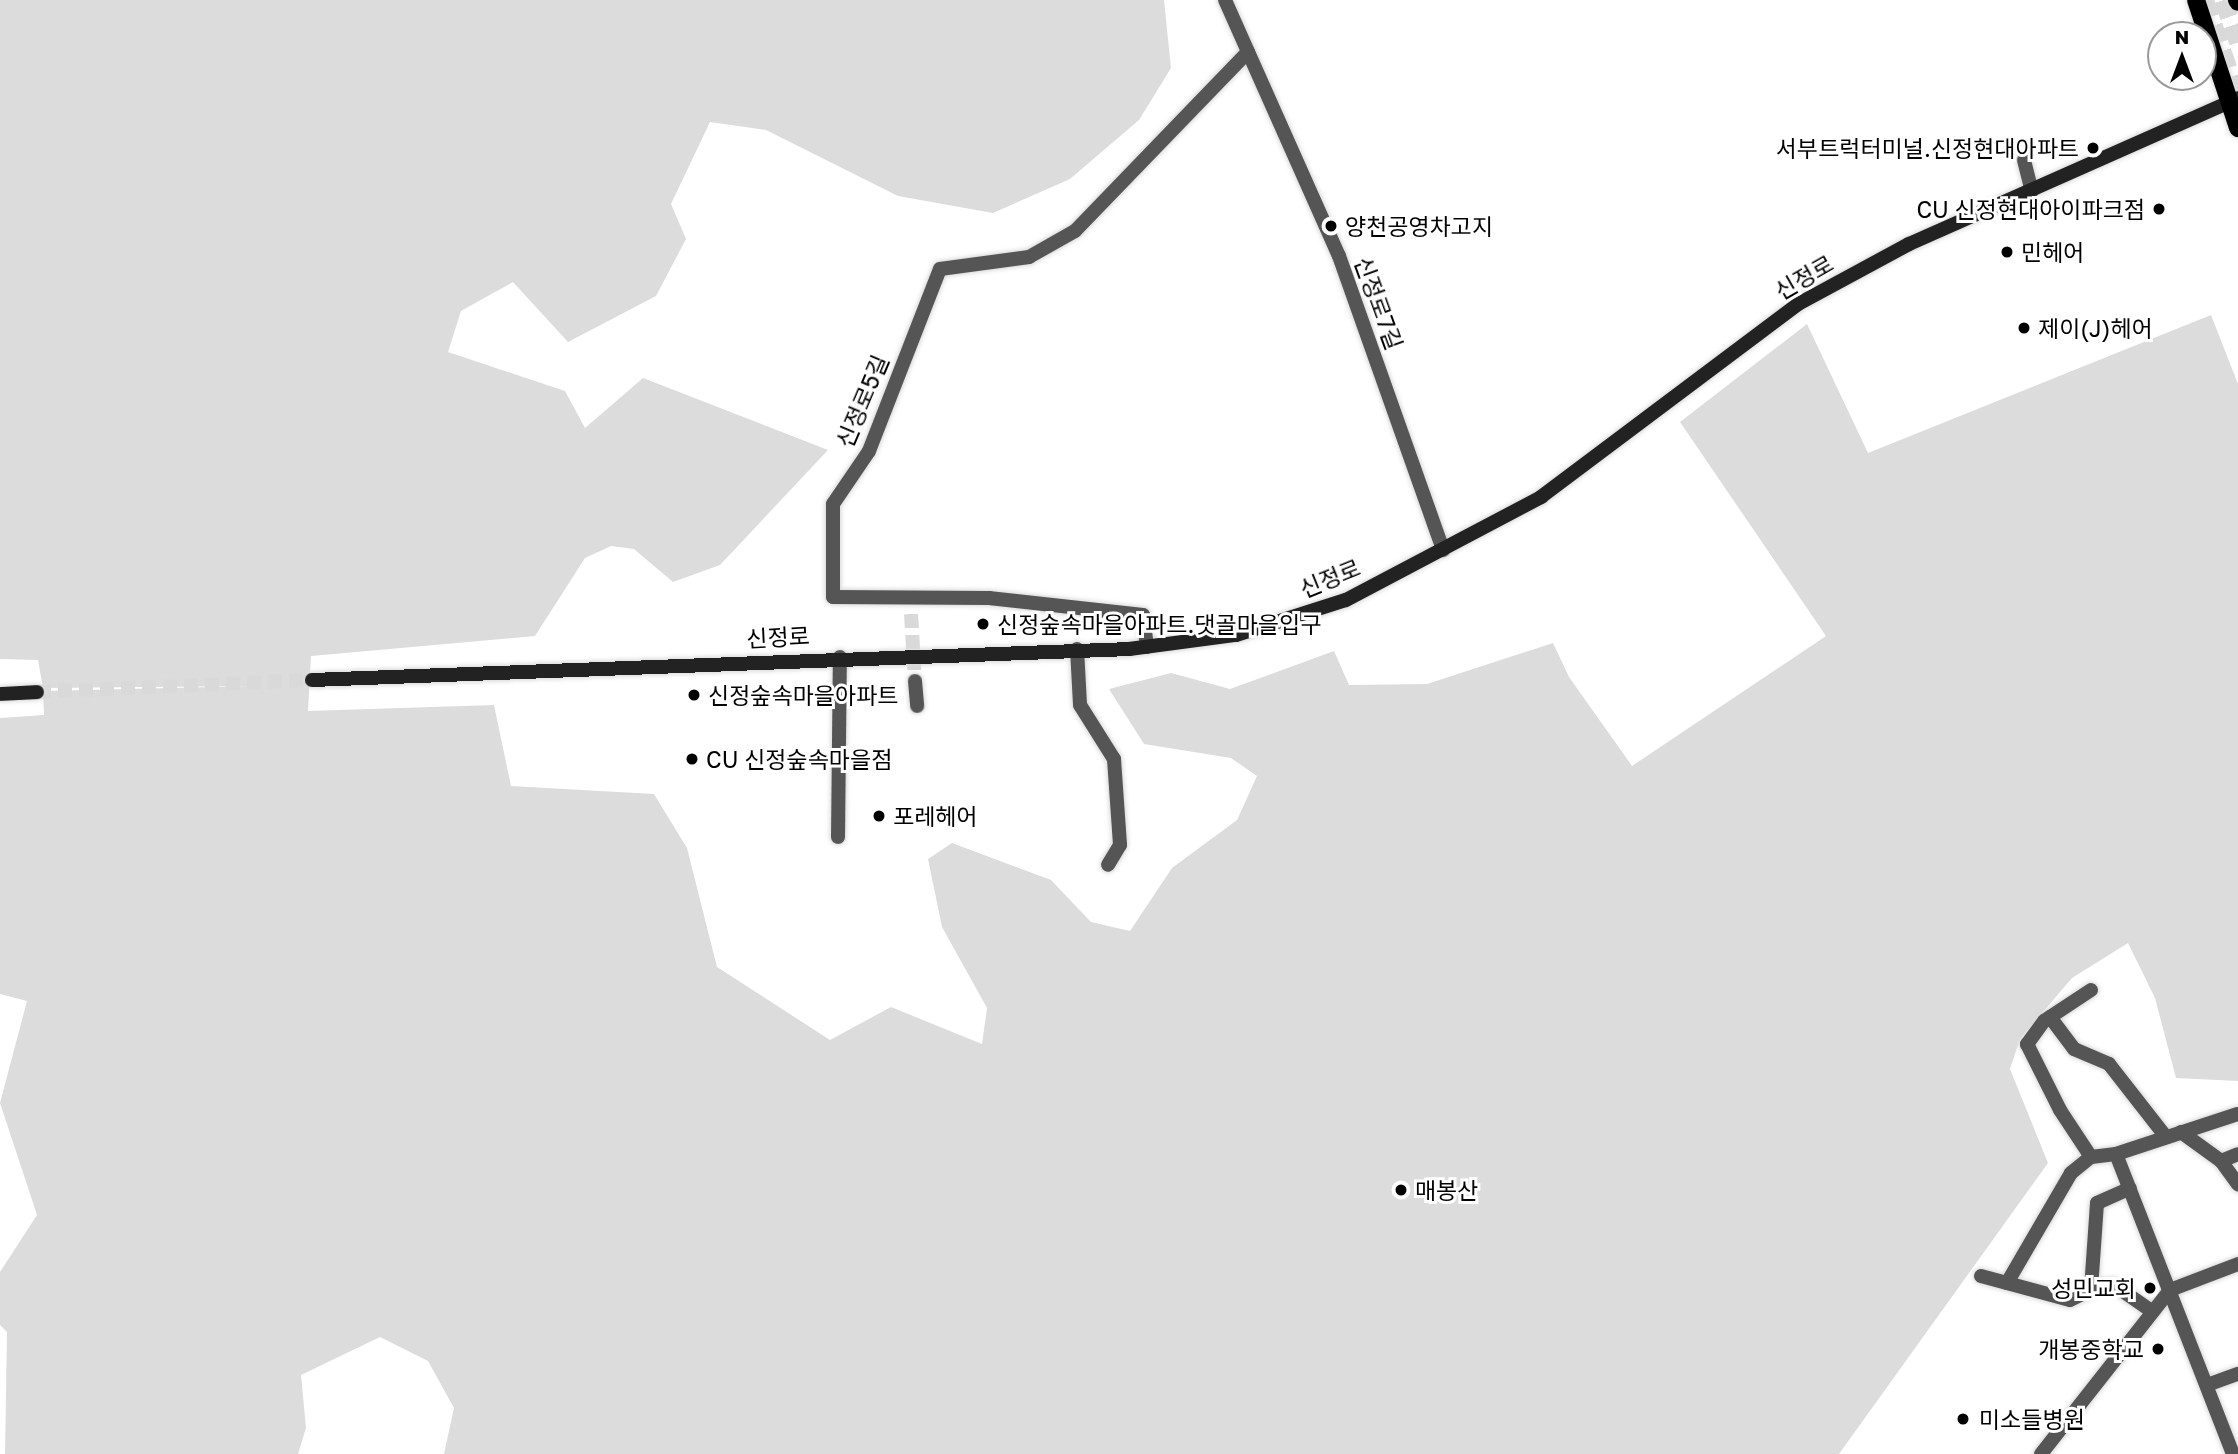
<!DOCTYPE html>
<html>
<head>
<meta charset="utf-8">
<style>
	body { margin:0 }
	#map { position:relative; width:2238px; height:1454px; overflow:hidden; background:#fff; font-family:"Golos Text","Noto Sans KR",sans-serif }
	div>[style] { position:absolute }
	.green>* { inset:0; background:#dcdcdc }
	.minor-tunnel>* { height:14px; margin-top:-7px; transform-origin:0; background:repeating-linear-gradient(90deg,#d9d9d9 0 14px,transparent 0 21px) }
	.secondary-tunnel>* { height:14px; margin-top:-7px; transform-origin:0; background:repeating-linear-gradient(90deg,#d9d9d9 0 14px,transparent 0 21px) }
	.primary-tunnel>* { height:18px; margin-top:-9px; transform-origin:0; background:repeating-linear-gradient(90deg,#d9d9d9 0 18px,transparent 0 27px) }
	.roads { filter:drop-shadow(0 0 2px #dbdbdb) drop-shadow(0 0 2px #dbdbdb) }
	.minor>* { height:14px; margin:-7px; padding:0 7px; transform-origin:7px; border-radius:7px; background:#555 }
	.tertiary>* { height:14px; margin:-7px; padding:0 7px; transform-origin:7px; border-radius:7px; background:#555 }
	.secondary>* { height:14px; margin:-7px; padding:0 7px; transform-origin:7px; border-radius:7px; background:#222 }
	.primary>* { height:18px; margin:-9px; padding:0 9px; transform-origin:9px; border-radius:9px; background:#000 }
	.dots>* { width:19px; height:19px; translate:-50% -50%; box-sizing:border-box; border:4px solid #fff; border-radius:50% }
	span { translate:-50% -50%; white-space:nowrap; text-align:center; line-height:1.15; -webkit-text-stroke:6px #fff; paint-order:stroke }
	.poi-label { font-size:23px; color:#000 }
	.right { translate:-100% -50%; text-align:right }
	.left { translate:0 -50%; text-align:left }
	.street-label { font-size:23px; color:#000 }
	.north { position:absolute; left:2147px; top:21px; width:70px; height:70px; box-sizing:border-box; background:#fff; border:2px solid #999; border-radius:50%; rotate:0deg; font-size:19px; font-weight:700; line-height:28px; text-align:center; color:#000 }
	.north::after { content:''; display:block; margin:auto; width:24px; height:32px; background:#000; clip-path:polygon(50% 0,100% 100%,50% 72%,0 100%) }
</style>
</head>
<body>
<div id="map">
	<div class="green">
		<i style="clip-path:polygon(0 0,1164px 0,1171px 68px,1139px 120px,1070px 179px,993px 213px,898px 196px,766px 130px,710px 122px,671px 204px,686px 239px,656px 296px,568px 342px,513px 282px,461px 311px,448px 352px,565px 391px,585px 428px,643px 378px,828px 450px,720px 565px,673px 582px,634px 549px,611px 546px,585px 558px,535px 636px,311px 656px,308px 711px,494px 705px,511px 786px,654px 794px,687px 848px,717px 967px,830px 1040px,891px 1007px,982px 1044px,987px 1008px,942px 927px,928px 859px,952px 843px,1051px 880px,1091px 922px,1130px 931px,1172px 868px,1237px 820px,1257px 776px,1231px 758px,1144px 744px,1109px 689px,1171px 673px,1230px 689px,1334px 651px,1349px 685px,1427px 684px,1553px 643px,1569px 677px,1632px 766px,1826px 636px,1680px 422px,1807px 324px,1868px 453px,2211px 315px,2238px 384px,2238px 1081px,2176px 1078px,2155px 998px,2128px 943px,2072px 978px,2020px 1039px,2010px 1069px,2048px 1163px,1839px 1454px,444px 1454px,454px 1408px,428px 1361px,380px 1337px,301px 1375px,306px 1428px,298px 1454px,5px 1454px,7px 1332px,0 1325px,0 1272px,37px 1215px,0 1103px,27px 1001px,0 994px,0 718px,44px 715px,43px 691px,254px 686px,43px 688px,38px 660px,0 659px)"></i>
	</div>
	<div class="minor-tunnel">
		<i style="left:911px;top:614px;width:67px;rotate:86.6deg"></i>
	</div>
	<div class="secondary-tunnel">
		<i style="left:37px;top:692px;width:275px;rotate:-2.5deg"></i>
	</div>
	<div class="primary-tunnel">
		<i style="left:2205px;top:0;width:102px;rotate:71.2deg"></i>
		<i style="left:2223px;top:0;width:45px;rotate:70.3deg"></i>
	</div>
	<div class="roads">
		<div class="minor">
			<i style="left:2024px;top:160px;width:32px;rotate:76deg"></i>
			<i style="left:1147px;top:647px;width:32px;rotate:-97deg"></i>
			<i style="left:1143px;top:615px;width:155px;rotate:-173.7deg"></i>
			<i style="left:989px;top:598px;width:156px;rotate:-179.6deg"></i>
			<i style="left:833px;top:597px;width:93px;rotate:-90deg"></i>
			<i style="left:833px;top:504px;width:64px;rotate:-55.8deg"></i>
			<i style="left:869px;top:451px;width:195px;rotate:-68.7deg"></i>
			<i style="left:940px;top:269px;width:90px;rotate:-7.7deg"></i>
			<i style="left:1029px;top:257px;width:53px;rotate:-29.5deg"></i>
			<i style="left:1075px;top:231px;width:249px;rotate:-46deg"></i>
			<i style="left:1077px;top:649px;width:56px;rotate:86.9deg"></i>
			<i style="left:1080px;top:705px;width:64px;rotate:57.8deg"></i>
			<i style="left:1114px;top:759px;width:86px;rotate:86deg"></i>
			<i style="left:1120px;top:845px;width:23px;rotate:121deg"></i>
			<i style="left:915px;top:681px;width:25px;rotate:85deg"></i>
			<i style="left:838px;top:837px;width:180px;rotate:-89.4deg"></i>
			<i style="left:2091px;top:990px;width:56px;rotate:146.6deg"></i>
			<i style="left:2044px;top:1021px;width:29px;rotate:126deg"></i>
			<i style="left:2027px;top:1044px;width:74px;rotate:63.4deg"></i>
			<i style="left:2060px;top:1110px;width:56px;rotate:56.6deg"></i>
			<i style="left:2091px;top:1157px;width:25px;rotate:-7deg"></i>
			<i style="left:2116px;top:1154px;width:128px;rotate:-18.2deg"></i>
			<i style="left:2050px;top:1017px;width:40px;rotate:53deg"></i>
			<i style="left:2074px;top:1049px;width:38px;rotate:23deg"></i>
			<i style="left:2109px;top:1064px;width:93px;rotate:52deg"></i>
			<i style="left:2181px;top:1132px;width:49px;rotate:35.9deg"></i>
			<i style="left:2221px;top:1161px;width:29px;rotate:54deg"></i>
			<i style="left:2116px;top:1154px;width:322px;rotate:68.7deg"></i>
			<i style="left:2221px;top:1161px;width:18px;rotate:-22deg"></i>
			<i style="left:1981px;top:1276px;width:92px;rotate:15.1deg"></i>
			<i style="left:2070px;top:1300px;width:32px;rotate:-26deg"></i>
			<i style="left:2099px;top:1286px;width:15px;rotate:-4deg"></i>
			<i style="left:2114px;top:1285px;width:47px;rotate:34.7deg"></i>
			<i style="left:2007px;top:1283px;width:127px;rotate:-59.8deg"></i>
			<i style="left:2071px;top:1173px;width:26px;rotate:-39deg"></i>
			<i style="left:2091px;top:1289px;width:86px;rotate:-86deg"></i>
			<i style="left:2097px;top:1203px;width:36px;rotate:-24deg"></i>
			<i style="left:2207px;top:1385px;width:33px;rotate:-20deg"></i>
			<i style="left:2041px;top:1454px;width:209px;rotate:-51.8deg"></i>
			<i style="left:2170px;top:1290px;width:73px;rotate:-20.9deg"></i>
		</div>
		<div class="tertiary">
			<i style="left:1225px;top:0;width:280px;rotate:66deg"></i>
			<i style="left:1339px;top:256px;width:312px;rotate:70.5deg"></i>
		</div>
		<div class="secondary">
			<i style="left:312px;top:680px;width:818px;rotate:-2.17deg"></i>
			<i style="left:1129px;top:649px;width:108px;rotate:-7.5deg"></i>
			<i style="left:1236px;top:635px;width:115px;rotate:-17.7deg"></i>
			<i style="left:1346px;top:600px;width:221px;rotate:-27.8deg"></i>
			<i style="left:1541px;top:497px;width:321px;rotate:-36.9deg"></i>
			<i style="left:1798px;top:304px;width:126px;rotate:-28.4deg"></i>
			<i style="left:1909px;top:244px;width:360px;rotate:-23.9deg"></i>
			<i style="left:0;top:694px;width:37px;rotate:-3deg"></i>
		</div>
		<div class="primary">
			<i style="left:2196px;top:0;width:135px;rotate:71.8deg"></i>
			<i style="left:2237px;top:0;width:2px;rotate:63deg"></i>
		</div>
	</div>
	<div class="dots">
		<i style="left:2093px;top:148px;background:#000"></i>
		<i style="left:2159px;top:209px;background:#000"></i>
		<i style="left:1331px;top:226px;background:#000"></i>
		<i style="left:2007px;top:252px;background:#000"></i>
		<i style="left:2024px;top:328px;background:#000"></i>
		<i style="left:983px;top:624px;background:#000"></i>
		<i style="left:694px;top:695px;background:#000"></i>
		<i style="left:692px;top:759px;background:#000"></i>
		<i style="left:879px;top:816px;background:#000"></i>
		<i style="left:1401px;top:1190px;background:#000"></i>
		<i style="left:2150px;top:1288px;background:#000"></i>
		<i style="left:2158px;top:1349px;background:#000"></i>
		<i style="left:1963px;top:1419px;background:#000"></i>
	</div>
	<div class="poi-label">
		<span class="right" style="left:2079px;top:148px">서부트럭터미널.신정현대아파트</span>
		<span class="right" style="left:2145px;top:209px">CU 신정현대아이파크점</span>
		<span class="left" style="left:1345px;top:226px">양천공영차고지</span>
		<span class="left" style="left:2021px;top:252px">민헤어</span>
		<span class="left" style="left:2038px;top:328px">제이(J)헤어</span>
		<span class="left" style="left:997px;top:624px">신정숲속마을아파트.댓골마을입구</span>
		<span class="left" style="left:708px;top:695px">신정숲속마을아파트</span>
		<span class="left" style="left:706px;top:759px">CU 신정숲속마을점</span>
		<span class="left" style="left:893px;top:816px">포레헤어</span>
		<span class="left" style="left:1415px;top:1190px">매봉산</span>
		<span class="right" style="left:2136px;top:1288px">성민교회</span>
		<span class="right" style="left:2144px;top:1349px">개봉중학교</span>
		<span class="left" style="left:1979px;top:1419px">미소들병원</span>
	</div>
	<div class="street-label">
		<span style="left:1804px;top:277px;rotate:-30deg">신정로</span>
		<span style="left:1379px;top:303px;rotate:70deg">신정로7길</span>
		<span style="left:862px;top:401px;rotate:-67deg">신정로5길</span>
		<span style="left:1330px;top:578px;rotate:-22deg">신정로</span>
		<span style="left:778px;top:637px;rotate:-3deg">신정로</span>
	</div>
	<div class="north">N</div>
</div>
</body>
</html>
